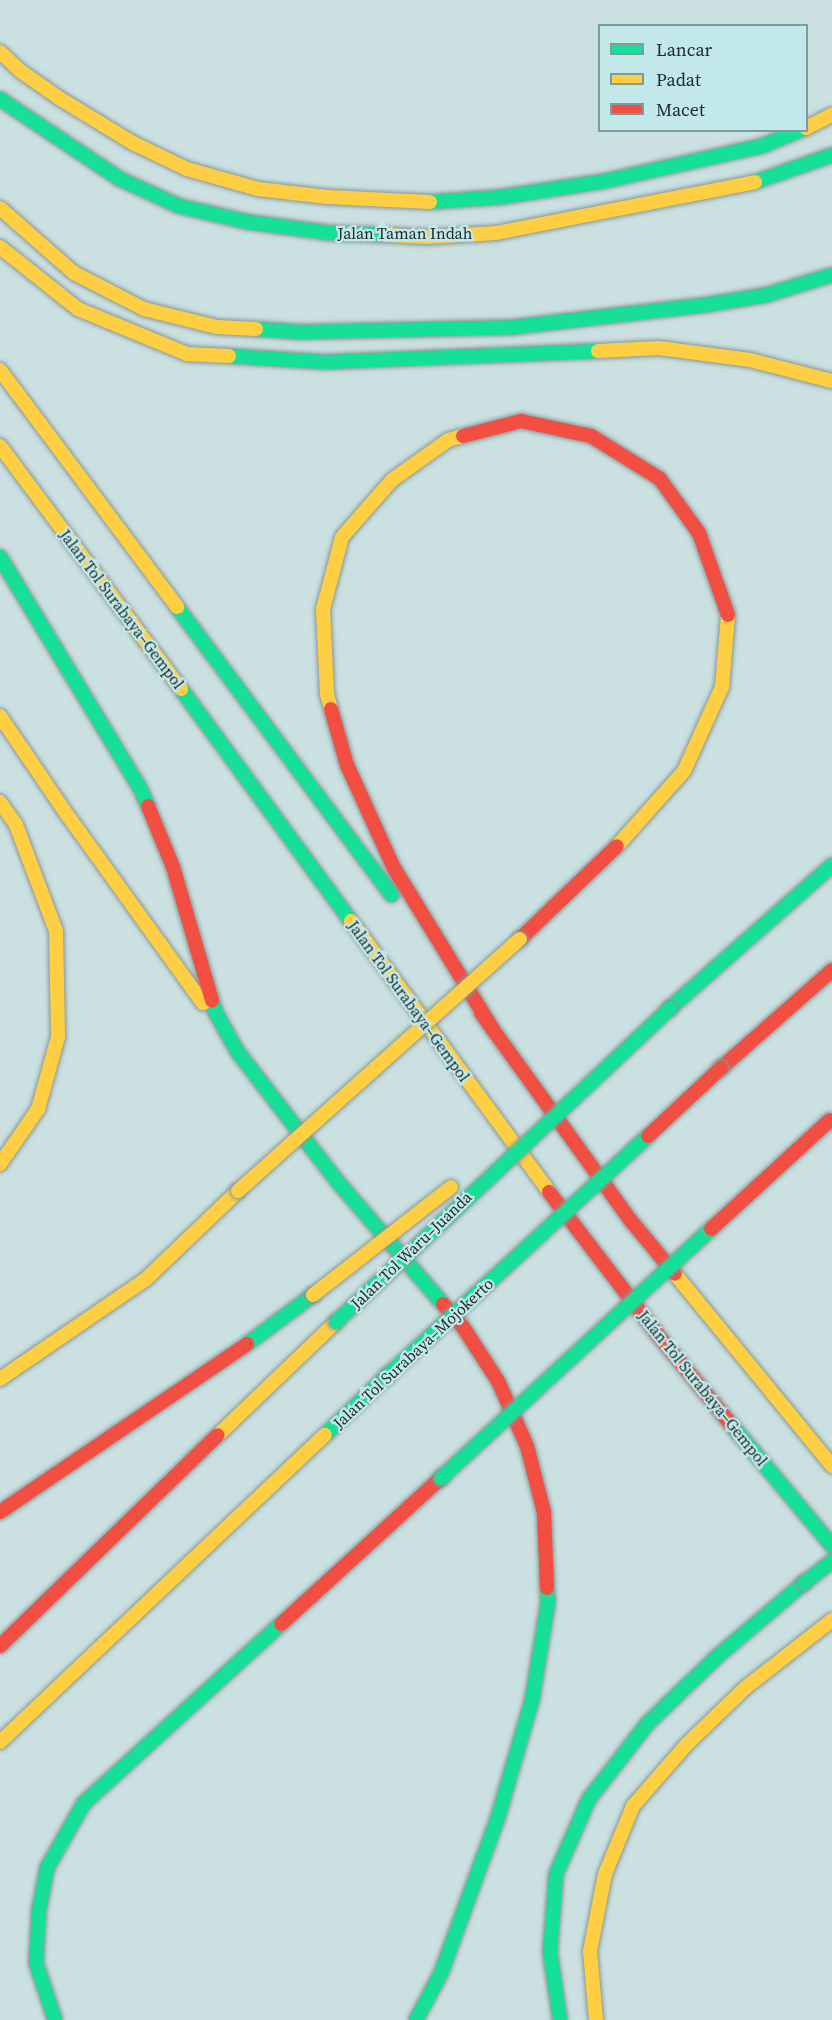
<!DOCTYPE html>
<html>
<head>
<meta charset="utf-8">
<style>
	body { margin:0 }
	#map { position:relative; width:832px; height:2020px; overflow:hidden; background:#cbe0e1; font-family:"Source Serif 4",serif }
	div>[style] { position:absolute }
	.roads { filter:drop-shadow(0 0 2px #879797) drop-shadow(0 0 2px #879797) }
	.fast>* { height:14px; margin:-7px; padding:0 7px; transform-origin:7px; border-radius:7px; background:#16e098 }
	.slow>* { height:14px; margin:-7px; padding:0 7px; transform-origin:7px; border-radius:7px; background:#ffcf43 }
	.jam>* { height:14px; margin:-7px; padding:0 7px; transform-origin:7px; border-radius:7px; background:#f24e42 }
	.bridges { filter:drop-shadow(0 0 2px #879797) drop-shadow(0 0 2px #879797) }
	.fast-bridge>* { height:14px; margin:-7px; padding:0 7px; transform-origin:7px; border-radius:7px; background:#16e098 }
	.slow-bridge>* { height:14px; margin:-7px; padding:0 7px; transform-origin:7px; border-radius:7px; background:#ffcf43 }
	.jam-bridge>* { height:14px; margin:-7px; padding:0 7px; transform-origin:7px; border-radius:7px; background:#f24e42 }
	span { translate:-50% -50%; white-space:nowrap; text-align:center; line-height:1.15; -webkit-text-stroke:4.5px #c2e8ea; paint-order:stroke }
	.street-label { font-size:16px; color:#192829 }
	.legend { position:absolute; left:598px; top:24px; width:210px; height:108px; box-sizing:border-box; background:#c2e8ea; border:2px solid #7e9b9d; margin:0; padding:8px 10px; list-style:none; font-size:18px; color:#192829 }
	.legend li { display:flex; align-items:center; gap:12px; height:30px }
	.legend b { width:30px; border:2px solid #7e9b9d }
</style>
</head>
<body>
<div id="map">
	<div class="roads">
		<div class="fast">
			<i style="left:0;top:99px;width:144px;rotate:33.7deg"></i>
			<i style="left:120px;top:179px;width:65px;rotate:24.6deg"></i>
			<i style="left:179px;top:206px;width:71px;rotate:13.1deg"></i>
			<i style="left:248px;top:222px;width:83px;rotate:7.6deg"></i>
			<i style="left:330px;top:233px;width:57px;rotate:2deg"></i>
			<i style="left:755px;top:182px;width:82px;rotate:-19.3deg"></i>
			<i style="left:430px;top:202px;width:71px;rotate:-4deg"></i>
			<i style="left:501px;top:197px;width:105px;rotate:-8.7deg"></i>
			<i style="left:605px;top:181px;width:161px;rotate:-12.6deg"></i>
			<i style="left:762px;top:146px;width:42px;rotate:-22.3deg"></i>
			<i style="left:256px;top:329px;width:45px;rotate:3.8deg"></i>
			<i style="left:301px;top:332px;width:213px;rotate:-1.3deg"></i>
			<i style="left:514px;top:327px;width:192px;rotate:-6.6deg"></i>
			<i style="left:705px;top:305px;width:62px;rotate:-9.3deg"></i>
			<i style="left:766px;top:295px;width:69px;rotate:-16.9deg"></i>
			<i style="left:229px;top:356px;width:97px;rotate:3.5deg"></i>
			<i style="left:326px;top:362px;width:272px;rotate:-2.3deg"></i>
			<i style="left:0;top:557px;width:270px;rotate:58.8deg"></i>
			<i style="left:140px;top:788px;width:20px;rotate:66deg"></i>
			<i style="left:177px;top:607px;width:359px;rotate:53.3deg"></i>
			<i style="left:181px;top:689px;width:288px;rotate:53.8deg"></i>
			<i style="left:212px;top:1000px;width:14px;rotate:73deg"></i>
			<i style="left:216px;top:1013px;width:43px;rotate:61.1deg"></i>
			<i style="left:237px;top:1051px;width:165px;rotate:52.4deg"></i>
			<i style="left:338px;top:1182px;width:161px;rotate:49.3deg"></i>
			<i style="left:670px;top:1008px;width:216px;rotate:-41.4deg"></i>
			<i style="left:247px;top:1344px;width:82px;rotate:-36.6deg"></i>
			<i style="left:733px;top:1427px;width:155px;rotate:50.2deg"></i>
			<i style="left:325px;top:1435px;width:86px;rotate:-43.6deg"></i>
			<i style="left:55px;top:2020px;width:60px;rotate:-108.4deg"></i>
			<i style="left:36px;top:1963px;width:53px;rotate:-86.8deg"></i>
			<i style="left:39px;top:1910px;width:43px;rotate:-79.2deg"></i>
			<i style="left:47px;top:1868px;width:75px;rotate:-60.4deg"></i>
			<i style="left:84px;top:1803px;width:266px;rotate:-42.3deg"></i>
			<i style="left:416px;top:2020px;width:53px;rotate:-62deg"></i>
			<i style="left:441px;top:1973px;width:166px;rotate:-69.9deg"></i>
			<i style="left:498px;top:1817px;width:122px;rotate:-73.8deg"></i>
			<i style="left:532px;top:1700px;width:99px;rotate:-80.7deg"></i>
			<i style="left:548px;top:1602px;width:14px;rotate:-94deg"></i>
			<i style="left:560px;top:2020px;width:69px;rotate:-98.4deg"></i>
			<i style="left:550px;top:1952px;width:78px;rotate:-85.6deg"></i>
			<i style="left:556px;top:1874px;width:82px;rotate:-66.3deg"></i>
			<i style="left:589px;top:1799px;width:96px;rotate:-52.2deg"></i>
			<i style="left:648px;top:1723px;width:98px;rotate:-43.8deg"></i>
			<i style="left:719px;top:1655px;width:111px;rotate:-40.3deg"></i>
		</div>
		<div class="slow">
			<i style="left:0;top:52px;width:26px;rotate:43deg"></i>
			<i style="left:19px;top:70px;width:49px;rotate:35deg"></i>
			<i style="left:59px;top:98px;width:87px;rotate:31.3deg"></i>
			<i style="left:133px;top:143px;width:60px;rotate:25.7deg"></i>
			<i style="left:187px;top:169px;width:74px;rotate:15.7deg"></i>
			<i style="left:258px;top:189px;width:70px;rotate:6.5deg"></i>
			<i style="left:328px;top:197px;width:102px;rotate:2.8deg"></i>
			<i style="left:806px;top:128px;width:29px;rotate:-27deg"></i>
			<i style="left:0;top:208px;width:98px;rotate:41.3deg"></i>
			<i style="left:74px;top:273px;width:79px;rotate:27.2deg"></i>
			<i style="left:144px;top:309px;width:75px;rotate:13.9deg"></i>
			<i style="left:217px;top:327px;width:39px;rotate:3deg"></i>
			<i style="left:387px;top:235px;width:40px;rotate:2.9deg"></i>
			<i style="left:427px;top:237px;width:69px;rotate:-3.3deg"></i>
			<i style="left:496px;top:233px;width:264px;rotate:-11.1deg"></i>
			<i style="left:0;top:247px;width:100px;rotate:38.5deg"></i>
			<i style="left:78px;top:309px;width:118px;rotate:22.4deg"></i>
			<i style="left:187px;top:354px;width:42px;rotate:2.7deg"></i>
			<i style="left:598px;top:351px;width:61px;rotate:-2.8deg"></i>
			<i style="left:659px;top:348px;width:92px;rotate:7.5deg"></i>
			<i style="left:750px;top:360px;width:85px;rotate:14.4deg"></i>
			<i style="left:0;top:370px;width:296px;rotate:53.2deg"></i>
			<i style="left:0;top:446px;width:303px;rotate:53.3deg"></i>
			<i style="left:331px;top:709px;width:16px;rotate:-105deg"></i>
			<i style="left:327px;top:694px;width:85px;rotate:-92.7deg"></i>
			<i style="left:323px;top:609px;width:74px;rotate:-75.2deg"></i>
			<i style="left:342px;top:537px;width:76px;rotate:-48.7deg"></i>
			<i style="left:392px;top:480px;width:69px;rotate:-35.5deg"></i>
			<i style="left:448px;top:440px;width:16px;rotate:-15deg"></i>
			<i style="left:0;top:716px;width:121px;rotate:55.8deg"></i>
			<i style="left:68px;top:816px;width:231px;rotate:54.2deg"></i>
			<i style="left:0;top:802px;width:28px;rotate:55deg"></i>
			<i style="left:16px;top:825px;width:113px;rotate:69.3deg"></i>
			<i style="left:56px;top:931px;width:106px;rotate:88.9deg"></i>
			<i style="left:58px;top:1037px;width:75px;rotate:105.5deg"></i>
			<i style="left:38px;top:1109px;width:67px;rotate:124.6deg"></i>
			<i style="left:617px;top:846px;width:101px;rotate:-48.2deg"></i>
			<i style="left:684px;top:771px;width:92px;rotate:-65.7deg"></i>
			<i style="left:722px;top:687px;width:72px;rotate:-85.2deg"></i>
			<i style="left:351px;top:921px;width:336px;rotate:53.8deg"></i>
			<i style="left:675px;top:1274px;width:248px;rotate:50.7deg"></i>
			<i style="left:0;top:1379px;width:177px;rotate:-34.4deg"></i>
			<i style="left:146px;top:1279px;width:127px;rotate:-43.7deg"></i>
			<i style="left:218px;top:1435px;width:163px;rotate:-43.8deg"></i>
			<i style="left:0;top:1742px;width:447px;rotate:-43.4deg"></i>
			<i style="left:596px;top:2020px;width:69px;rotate:-95deg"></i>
			<i style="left:590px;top:1951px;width:78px;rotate:-79deg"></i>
			<i style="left:605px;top:1874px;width:74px;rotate:-67.6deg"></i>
			<i style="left:633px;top:1806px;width:81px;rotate:-49deg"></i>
			<i style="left:686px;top:1745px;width:82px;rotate:-44deg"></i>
			<i style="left:745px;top:1688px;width:110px;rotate:-38deg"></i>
		</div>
		<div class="jam">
			<i style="left:463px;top:436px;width:60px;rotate:-14.5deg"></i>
			<i style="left:521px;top:421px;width:72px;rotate:12.1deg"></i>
			<i style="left:591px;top:436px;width:81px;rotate:31.9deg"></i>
			<i style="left:660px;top:479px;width:67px;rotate:54.2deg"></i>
			<i style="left:699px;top:533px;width:87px;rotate:70.5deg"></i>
			<i style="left:331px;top:709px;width:58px;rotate:74.1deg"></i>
			<i style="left:347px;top:765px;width:113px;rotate:65.5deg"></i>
			<i style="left:394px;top:868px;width:191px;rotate:58.5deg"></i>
			<i style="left:148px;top:806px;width:66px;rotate:67.7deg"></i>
			<i style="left:173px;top:867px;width:139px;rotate:73.7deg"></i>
			<i style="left:520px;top:939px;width:134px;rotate:-43.8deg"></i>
			<i style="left:481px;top:1013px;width:258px;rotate:54.2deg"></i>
			<i style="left:632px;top:1222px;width:67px;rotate:50.4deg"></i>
			<i style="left:721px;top:1068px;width:148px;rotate:-41.4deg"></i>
			<i style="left:549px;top:1192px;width:178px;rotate:52.7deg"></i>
			<i style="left:657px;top:1334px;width:120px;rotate:50.7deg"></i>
			<i style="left:443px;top:1304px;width:30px;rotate:49deg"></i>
			<i style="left:463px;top:1327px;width:64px;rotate:57.1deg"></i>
			<i style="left:498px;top:1381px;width:71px;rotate:66deg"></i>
			<i style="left:527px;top:1446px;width:68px;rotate:75.6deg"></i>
			<i style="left:544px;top:1512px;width:76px;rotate:87.7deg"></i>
			<i style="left:0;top:1512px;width:299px;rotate:-34.2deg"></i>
			<i style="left:281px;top:1624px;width:217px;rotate:-42.4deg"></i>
			<i style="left:0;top:1646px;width:303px;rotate:-44.1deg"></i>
		</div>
	</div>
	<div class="bridges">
		<div class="fast-bridge">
			<i style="left:336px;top:1322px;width:458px;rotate:-43.2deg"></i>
			<i style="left:387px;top:1376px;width:355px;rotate:-42.6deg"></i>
			<i style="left:441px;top:1478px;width:367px;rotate:-42.7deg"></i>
			<i style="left:804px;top:1583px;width:36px;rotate:-38deg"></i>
		</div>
		<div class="slow-bridge">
			<i style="left:238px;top:1191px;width:378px;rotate:-41.8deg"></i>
			<i style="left:313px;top:1295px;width:175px;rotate:-38deg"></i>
		</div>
		<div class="jam-bridge">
			<i style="left:648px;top:1136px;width:100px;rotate:-43deg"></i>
			<i style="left:711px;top:1229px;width:161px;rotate:-42.5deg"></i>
		</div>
	</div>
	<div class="street-label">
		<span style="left:405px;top:233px">Jalan Taman Indah</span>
		<span style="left:122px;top:609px;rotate:53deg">Jalan Tol Surabaya–Gempol</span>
		<span style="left:409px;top:1001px;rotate:54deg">Jalan Tol Surabaya–Gempol</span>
		<span style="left:411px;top:1250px;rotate:-44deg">Jalan Tol Waru–Juanda</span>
		<span style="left:413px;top:1353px;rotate:-43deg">Jalan Tol Surabaya–Mojokerto</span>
		<span style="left:703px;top:1388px;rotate:51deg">Jalan Tol Surabaya–Gempol</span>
	</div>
	<ul class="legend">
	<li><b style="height:8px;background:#16e098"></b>Lancar</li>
	<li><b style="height:8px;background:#ffcf43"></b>Padat</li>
	<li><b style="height:8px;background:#f24e42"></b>Macet</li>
	</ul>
</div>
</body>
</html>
